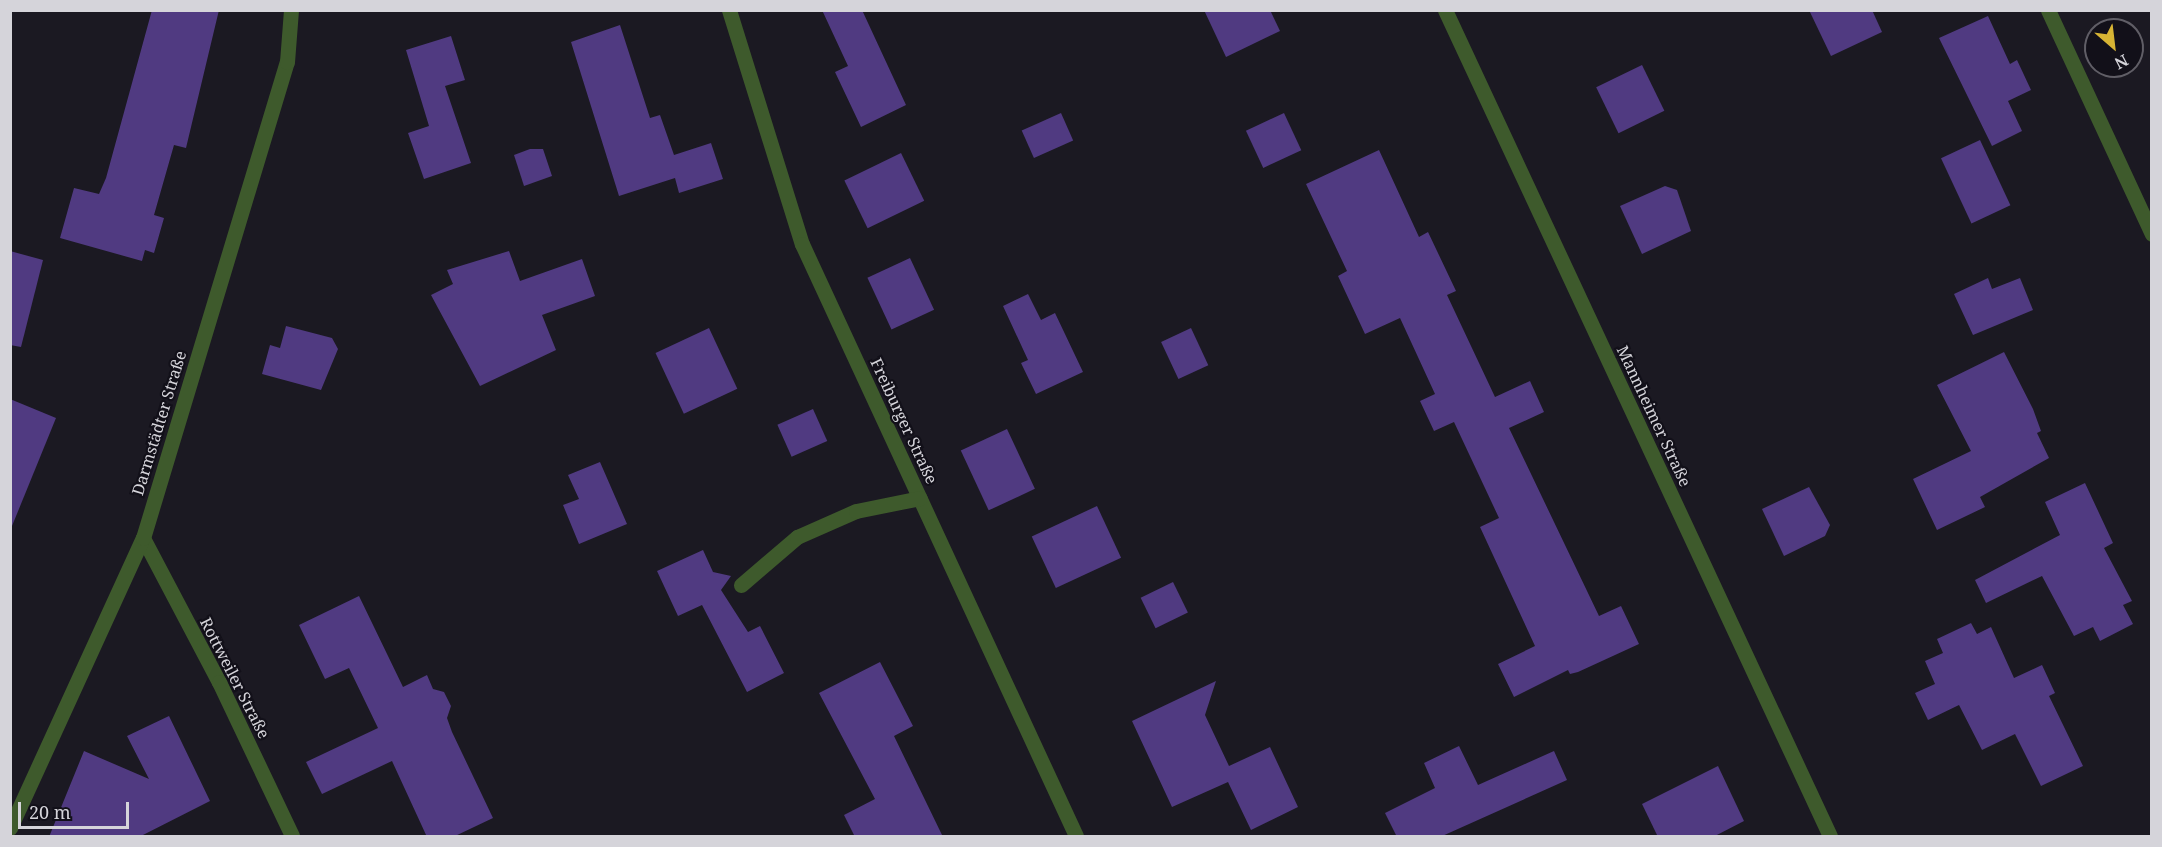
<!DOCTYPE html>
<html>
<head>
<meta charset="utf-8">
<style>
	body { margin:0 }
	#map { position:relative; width:2162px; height:847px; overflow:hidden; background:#1b1922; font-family:"Noto Serif",serif }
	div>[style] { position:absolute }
	.building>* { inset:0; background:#503a81; transform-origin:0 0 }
	.minor>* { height:15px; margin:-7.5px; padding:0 7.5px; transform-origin:7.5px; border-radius:7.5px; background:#3e5a2c }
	span { translate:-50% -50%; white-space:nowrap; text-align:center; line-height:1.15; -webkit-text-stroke:4.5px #121019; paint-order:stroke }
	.street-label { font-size:16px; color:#d5d4da }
	.frame { position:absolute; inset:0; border:12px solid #d5d4da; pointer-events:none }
	.north { position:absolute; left:2084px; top:18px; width:60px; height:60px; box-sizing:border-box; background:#121019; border:2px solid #605e66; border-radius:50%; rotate:152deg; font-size:16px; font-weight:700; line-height:24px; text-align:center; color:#d5d4da }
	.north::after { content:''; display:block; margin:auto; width:21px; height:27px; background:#d7b434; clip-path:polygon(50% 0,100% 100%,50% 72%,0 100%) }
	.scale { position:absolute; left:18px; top:802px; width:111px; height:27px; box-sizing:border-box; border:3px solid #d5d4da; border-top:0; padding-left:8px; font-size:18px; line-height:21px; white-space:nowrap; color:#d5d4da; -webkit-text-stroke:4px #121019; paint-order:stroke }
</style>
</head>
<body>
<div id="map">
	<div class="building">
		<i style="clip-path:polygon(152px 10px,219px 10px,186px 148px,174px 145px,154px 215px,164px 218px,154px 253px,145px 250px,142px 261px,60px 238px,74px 188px,99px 194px,106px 178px)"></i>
		<i style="clip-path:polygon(822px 10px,862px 10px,906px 105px,861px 127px,835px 72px,848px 66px)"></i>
		<i style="clip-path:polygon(1204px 10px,1270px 10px,1280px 31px,1226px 57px)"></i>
		<i style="clip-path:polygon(1809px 10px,1872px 10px,1882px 32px,1831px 56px)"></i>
		<i style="clip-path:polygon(1988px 16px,2010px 64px,2017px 60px,2031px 90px,2008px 101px,2022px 131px,1992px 146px,1939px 38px)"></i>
		<i style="clip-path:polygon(620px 25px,650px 118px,660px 115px,674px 155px,711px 143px,723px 179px,679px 193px,675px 178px,619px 196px,571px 42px)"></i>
		<i style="clip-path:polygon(451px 36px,465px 80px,445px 86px,471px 163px,424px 179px,408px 133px,429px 126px,406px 50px)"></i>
		<i style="left:1642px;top:65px;width:51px;height:51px;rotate:64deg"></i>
		<i style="left:1061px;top:113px;width:30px;height:43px;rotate:66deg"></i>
		<i style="left:1284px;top:113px;width:41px;height:42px;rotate:65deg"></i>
		<i style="left:1980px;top:140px;width:72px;height:43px;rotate:65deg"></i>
		<i style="clip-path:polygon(530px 149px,543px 149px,552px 176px,524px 186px,514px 155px)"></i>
		<i style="clip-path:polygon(1379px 150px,1419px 237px,1428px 232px,1456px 291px,1447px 295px,1495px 397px,1530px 381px,1544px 412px,1509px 428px,1599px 616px,1621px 606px,1639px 644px,1578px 672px,1570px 674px,1568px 670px,1514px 697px,1498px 664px,1535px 646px,1480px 527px,1499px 518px,1454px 422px,1434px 431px,1420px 401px,1435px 394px,1400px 318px,1365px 334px,1338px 276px,1347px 271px,1306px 184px)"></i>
		<i style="left:901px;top:153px;width:53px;height:63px;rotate:64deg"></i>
		<i style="clip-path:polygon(1665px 186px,1677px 190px,1691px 231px,1642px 254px,1620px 206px)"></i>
		<i style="clip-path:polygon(10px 251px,43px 260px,21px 347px,10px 345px)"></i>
		<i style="clip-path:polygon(509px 251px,520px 281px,582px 259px,595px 296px,542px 315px,556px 350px,480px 386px,431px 295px,453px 284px,447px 270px)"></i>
		<i style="left:910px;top:258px;width:57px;height:47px;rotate:65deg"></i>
		<i style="clip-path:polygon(1988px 278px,1992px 289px,2020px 278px,2033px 310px,1973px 335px,1954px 294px)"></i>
		<i style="clip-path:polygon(1028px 294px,1041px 320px,1055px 313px,1083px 372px,1036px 394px,1021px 363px,1028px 360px,1003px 306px)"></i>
		<i style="clip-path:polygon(286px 326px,332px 338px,338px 349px,321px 390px,262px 374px,270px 345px,280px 348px)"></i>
		<i style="left:709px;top:328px;width:67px;height:59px;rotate:65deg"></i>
		<i style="left:1191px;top:328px;width:41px;height:33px;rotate:65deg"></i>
		<i style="clip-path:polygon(2004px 352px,2033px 409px,2041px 431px,2037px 433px,2049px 458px,1980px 497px,1985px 507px,1937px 530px,1913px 479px,1971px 451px,1937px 385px)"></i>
		<i style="clip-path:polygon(10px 399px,56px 418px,12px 526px,10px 526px)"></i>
		<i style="left:813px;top:409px;width:35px;height:39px;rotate:66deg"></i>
		<i style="left:1007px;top:429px;width:66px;height:51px;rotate:65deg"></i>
		<i style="clip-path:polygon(600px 462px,627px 524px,579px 544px,563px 505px,579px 499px,568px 475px)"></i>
		<i style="clip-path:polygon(2085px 483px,2113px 543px,2104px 548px,2132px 601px,2123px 605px,2133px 624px,2100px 641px,2093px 627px,2074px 636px,2042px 576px,1986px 603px,1975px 580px,2060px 535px,2045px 502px)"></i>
		<i style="clip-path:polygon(1809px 487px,1830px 525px,1825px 536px,1784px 556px,1762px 509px)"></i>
		<i style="left:1097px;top:506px;width:57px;height:72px;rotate:65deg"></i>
		<i style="clip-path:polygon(703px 550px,713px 572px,731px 576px,721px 590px,748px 632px,760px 626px,784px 673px,747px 692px,702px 605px,678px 616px,657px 571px)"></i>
		<i style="left:1173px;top:582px;width:34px;height:36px;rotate:64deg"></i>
		<i style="clip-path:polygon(359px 596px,403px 687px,427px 675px,433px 689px,444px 692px,451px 706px,447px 718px,452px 732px,493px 818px,453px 837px,427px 837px,392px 761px,322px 794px,306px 762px,378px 728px,349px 668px,325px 679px,299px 625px)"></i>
		<i style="clip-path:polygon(1971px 623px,1977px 634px,1991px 627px,2014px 678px,2042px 665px,2055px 693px,2049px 696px,2083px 766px,2041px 786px,2015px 734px,1982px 750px,1959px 705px,1928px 720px,1915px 693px,1935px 684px,1925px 661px,1943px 653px,1937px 639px)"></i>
		<i style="clip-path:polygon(880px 662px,913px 726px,894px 736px,943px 837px,855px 837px,844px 815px,875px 799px,819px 693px)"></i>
		<i style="clip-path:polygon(1216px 681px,1205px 715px,1229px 766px,1270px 747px,1298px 807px,1251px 830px,1228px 782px,1172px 807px,1132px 721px)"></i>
		<i style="clip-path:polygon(169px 716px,210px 801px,139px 837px,49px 837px,84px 751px,149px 779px,127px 736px)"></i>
		<i style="clip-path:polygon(1459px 746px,1478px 785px,1554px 751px,1567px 780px,1440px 837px,1397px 837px,1385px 813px,1435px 788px,1424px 763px)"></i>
		<i style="clip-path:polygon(1718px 766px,1744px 821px,1713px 837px,1658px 837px,1642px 804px)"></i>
	</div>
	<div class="minor">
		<i style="left:729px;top:10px;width:245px;rotate:72.7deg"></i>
		<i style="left:802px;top:244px;width:652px;rotate:65.16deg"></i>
		<i style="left:1445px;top:10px;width:911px;rotate:65.01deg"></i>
		<i style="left:2048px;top:10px;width:247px;rotate:65.1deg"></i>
		<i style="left:143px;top:538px;width:163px;rotate:62.2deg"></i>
		<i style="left:219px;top:682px;width:170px;rotate:64.6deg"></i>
		<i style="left:741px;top:585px;width:74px;rotate:-40.6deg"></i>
		<i style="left:797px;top:537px;width:64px;rotate:-23.8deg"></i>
		<i style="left:856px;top:511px;width:65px;rotate:-11.5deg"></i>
		<i style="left:10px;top:828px;width:319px;rotate:-65.4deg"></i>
		<i style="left:143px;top:538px;width:497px;rotate:-73.2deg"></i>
		<i style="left:287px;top:62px;width:52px;rotate:-85.6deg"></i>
	</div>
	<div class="street-label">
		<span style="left:1654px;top:416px;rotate:65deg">Mannheimer Straße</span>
		<span style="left:904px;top:421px;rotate:65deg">Freiburger Straße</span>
		<span style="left:159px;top:423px;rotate:-73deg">Darmstädter Straße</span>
		<span style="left:235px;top:678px;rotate:63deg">Rottweiler Straße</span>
	</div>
	<div class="frame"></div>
	<div class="north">N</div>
	<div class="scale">20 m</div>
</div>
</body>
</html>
